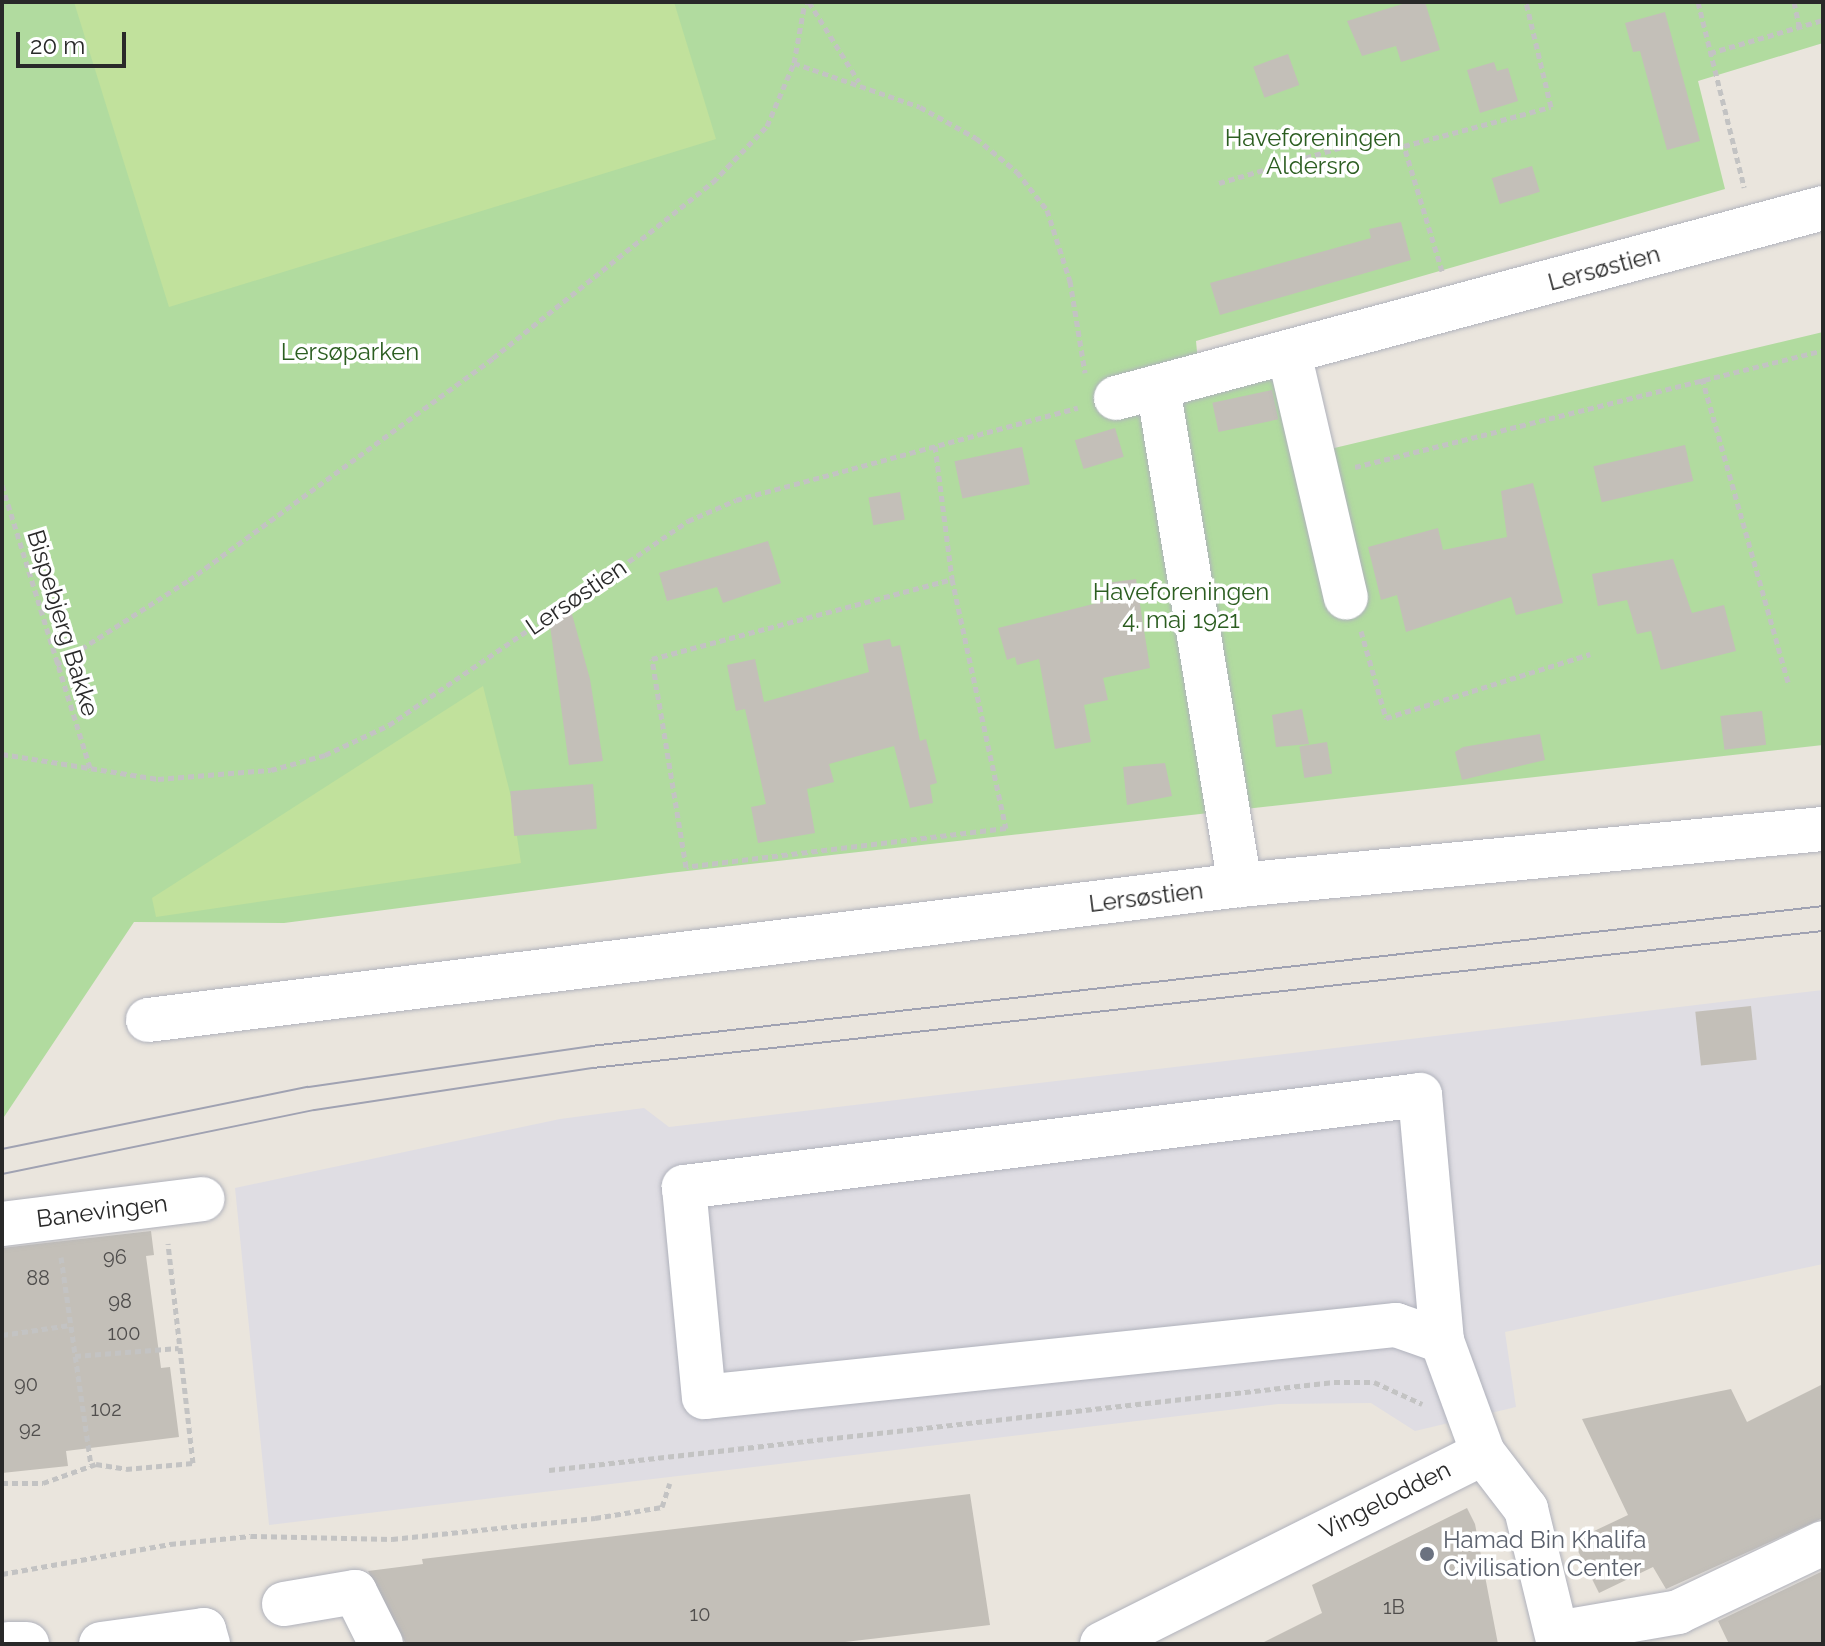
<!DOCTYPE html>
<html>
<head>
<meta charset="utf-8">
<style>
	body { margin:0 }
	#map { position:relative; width:1825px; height:1646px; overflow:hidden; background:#eae5dd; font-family:Raleway,sans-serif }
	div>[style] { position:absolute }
	.industrial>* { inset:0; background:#dfdde3 }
	.green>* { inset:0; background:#b1db9f }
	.pitch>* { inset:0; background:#c1e19c }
	.building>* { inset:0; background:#c3bfb8; transform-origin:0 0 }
	.path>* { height:5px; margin-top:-2.5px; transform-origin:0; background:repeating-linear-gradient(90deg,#c3c3c3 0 6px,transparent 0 10px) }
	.roads { filter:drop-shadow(0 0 2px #b0b2bc) drop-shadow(0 0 2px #b0b2bc) }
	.minor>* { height:44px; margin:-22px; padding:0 22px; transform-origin:22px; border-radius:22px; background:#fff }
	.tram>* { height:2px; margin:-1px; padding:0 1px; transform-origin:1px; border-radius:1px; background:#a0a2b2 }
	.dots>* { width:22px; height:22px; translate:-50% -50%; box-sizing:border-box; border:4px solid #fff; border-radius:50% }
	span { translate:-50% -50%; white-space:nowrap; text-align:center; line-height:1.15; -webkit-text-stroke:7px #fff; paint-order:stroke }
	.number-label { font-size:20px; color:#504e4d }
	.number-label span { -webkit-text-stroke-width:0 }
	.park-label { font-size:24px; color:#2c5e21 }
	.street-label { font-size:24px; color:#292929 }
	.worship-label { font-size:24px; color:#5b616d }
	.left { translate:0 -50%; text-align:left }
	.frame { position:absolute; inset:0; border:4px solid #292929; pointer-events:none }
	.scale { position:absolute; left:16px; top:32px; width:110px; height:36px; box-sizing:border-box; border:4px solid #292929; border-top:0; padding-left:10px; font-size:24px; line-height:28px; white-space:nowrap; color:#292929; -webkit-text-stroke:6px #fff; paint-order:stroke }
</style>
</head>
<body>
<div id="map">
	<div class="industrial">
		<i style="clip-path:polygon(1823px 990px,1823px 1264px,1505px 1332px,1516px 1407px,1415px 1431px,1371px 1403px,1278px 1404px,269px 1525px,235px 1188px,560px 1119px,644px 1108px,669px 1127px)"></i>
	</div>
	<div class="green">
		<i style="clip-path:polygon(2px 2px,1823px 2px,1823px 43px,1698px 81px,1725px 189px,1196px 341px,1200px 384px,1303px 356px,1326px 450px,1823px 332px,1823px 745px,669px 873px,284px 923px,134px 922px,2px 1120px)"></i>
	</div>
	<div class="pitch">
		<i style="clip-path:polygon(74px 2px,674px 2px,716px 139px,169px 307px)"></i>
		<i style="clip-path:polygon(483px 686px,511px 797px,521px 863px,156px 917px,152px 898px)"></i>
	</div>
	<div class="building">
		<i style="clip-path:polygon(1409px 2px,1425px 2px,1440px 50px,1401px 62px,1396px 46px,1362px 56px,1347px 21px)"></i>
		<i style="clip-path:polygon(1665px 12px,1700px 141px,1667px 150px,1640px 51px,1633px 52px,1625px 23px)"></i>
		<i style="left:1288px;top:54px;width:33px;height:37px;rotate:70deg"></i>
		<i style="clip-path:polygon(1494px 62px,1497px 71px,1508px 68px,1518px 101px,1480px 113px,1467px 70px)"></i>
		<i style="left:1532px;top:166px;width:27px;height:42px;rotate:73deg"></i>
		<i style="clip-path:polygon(1401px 222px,1411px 260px,1220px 315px,1210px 283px,1371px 238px,1369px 229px)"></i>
		<i style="left:1272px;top:390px;width:30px;height:61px;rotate:78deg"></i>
		<i style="left:1115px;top:428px;width:30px;height:42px;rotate:73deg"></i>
		<i style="left:1685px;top:445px;width:37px;height:94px;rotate:77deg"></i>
		<i style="left:1022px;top:447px;width:38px;height:69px;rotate:78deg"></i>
		<i style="clip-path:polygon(1533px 483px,1563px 603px,1516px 615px,1511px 597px,1406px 632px,1397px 595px,1381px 600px,1368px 547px,1438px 528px,1443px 550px,1507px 537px,1501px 491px)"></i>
		<i style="left:900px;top:492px;width:28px;height:32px;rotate:80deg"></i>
		<i style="clip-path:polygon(768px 541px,781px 583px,723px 603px,717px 587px,667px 601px,659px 573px)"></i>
		<i style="clip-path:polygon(1673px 559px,1692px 613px,1724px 605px,1736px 651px,1661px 670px,1651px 631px,1637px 634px,1627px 600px,1598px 606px,1592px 574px)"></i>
		<i style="clip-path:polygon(1136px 579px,1150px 668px,1103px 678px,1108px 700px,1084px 705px,1091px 742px,1055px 749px,1039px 659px,1017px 665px,1015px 657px,1007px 660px,998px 628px,1109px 600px,1107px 583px)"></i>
		<i style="clip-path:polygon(570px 607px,590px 679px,603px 761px,569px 765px,548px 611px)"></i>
		<i style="clip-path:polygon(890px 639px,892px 647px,900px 645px,920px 741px,926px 739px,937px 783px,930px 785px,933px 803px,910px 808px,894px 746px,829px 764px,834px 782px,807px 789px,815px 833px,758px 843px,751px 807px,766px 804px,745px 709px,736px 711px,727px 665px,755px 659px,764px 702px,869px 672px,863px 644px)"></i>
		<i style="clip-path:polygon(1302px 709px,1309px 744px,1276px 747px,1272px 715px)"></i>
		<i style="left:1762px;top:711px;width:34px;height:42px;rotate:83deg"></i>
		<i style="clip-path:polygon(1540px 734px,1545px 760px,1462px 780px,1455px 752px,1463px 747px)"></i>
		<i style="left:1327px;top:742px;width:32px;height:28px;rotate:81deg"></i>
		<i style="clip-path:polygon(1165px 763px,1172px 796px,1127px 805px,1123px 767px)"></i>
		<i style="left:593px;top:784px;width:45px;height:83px;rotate:85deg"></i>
		<i style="left:1751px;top:1006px;width:54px;height:56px;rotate:84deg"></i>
		<i style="clip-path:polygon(151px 1231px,154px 1255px,146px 1256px,161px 1368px,170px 1367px,179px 1437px,66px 1451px,68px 1466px,2px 1473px,2px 1248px)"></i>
		<i style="clip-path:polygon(1823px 1384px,1823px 1518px,1666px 1589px,1653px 1567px,1599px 1593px,1573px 1541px,1628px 1515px,1582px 1419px,1731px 1389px,1747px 1422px)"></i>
		<i style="clip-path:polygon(970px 1494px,990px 1625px,828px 1644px,406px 1644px,368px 1571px,423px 1564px,422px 1559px)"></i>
		<i style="clip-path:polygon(1467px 1508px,1475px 1524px,1498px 1644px,1260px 1644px,1322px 1613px,1312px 1585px)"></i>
		<i style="clip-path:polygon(1823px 1571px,1823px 1644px,1729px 1644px,1718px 1621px)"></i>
	</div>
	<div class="path">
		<i style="left:809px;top:2px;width:94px;rotate:58deg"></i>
		<i style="left:1698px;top:2px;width:191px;rotate:76deg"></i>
		<i style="left:1794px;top:2px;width:25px;rotate:78deg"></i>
		<i style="left:1710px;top:53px;width:118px;rotate:-16.3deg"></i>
		<i style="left:794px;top:63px;width:133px;rotate:19.2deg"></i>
		<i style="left:920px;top:107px;width:64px;rotate:29deg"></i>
		<i style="left:976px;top:138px;width:53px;rotate:39.7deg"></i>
		<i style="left:1017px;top:172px;width:48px;rotate:51.7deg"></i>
		<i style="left:1047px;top:210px;width:75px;rotate:72.1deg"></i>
		<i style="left:1070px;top:281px;width:93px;rotate:80.7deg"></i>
		<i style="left:1219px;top:183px;width:175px;rotate:-16.3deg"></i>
		<i style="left:1387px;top:134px;width:21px;rotate:35deg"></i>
		<i style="left:1442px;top:271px;width:131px;rotate:-106.9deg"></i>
		<i style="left:1404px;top:146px;width:152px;rotate:-14.9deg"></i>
		<i style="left:1551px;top:107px;width:108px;rotate:-103.4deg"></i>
		<i style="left:1702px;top:378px;width:319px;rotate:74.2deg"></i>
		<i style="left:935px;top:446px;width:134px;rotate:82.7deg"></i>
		<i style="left:952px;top:579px;width:255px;rotate:77.8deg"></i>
		<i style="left:1006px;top:828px;width:322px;rotate:173.1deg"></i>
		<i style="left:686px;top:867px;width:211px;rotate:-99.3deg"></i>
		<i style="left:652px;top:659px;width:310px;rotate:-14.9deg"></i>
		<i style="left:1355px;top:467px;width:482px;rotate:-14deg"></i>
		<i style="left:2px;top:485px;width:300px;rotate:72.7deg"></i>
		<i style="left:1361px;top:631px;width:91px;rotate:74deg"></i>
		<i style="left:1386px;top:718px;width:214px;rotate:-17.4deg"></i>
		<i style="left:56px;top:665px;width:158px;rotate:-32.6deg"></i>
		<i style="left:189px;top:580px;width:376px;rotate:-36.1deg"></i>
		<i style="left:493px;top:358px;width:282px;rotate:-38.7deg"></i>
		<i style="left:713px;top:182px;width:78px;rotate:-46deg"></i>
		<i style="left:767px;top:126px;width:69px;rotate:-66.8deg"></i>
		<i style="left:794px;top:63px;width:62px;rotate:-79.8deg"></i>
		<i style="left:2px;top:754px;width:158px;rotate:9.1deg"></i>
		<i style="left:158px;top:779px;width:113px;rotate:-4.6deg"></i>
		<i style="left:271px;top:770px;width:56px;rotate:-15.5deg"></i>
		<i style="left:325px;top:755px;width:71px;rotate:-25.1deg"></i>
		<i style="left:389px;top:725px;width:362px;rotate:-34.3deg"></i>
		<i style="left:688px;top:521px;width:52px;rotate:-23.6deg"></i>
		<i style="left:736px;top:500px;width:354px;rotate:-15.1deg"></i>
		<i style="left:61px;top:1257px;width:211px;rotate:81.8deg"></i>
		<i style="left:2px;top:1335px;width:69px;rotate:-8.4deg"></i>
		<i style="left:75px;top:1356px;width:104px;rotate:-4.4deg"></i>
		<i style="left:549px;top:1470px;width:790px;rotate:-6.4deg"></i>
		<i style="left:1334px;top:1382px;width:40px"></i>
		<i style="left:1374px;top:1382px;width:53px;rotate:24.6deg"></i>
		<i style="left:2px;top:1483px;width:41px"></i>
		<i style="left:43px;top:1483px;width:56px;rotate:-19.7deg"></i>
		<i style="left:96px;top:1464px;width:30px;rotate:9deg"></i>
		<i style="left:126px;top:1469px;width:67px;rotate:-5.1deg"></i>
		<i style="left:193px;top:1463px;width:221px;rotate:-96.5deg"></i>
		<i style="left:2px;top:1574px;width:171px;rotate:-10.1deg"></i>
		<i style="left:170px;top:1544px;width:81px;rotate:-5.6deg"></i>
		<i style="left:251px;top:1536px;width:141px;rotate:1.2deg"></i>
		<i style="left:392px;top:1539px;width:204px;rotate:-5.9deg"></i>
		<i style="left:595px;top:1518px;width:68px;rotate:-9.3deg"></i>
		<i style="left:662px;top:1507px;width:25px;rotate:-72deg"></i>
	</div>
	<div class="roads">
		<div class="minor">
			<i style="left:1289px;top:353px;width:251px;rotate:76.9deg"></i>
			<i style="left:1158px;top:387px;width:505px;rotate:80.65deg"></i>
			<i style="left:1116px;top:398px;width:732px;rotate:-15.04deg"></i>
			<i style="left:148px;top:1020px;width:1100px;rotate:-7.05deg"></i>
			<i style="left:1240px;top:885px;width:586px;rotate:-5.49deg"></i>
			<i style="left:2px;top:1224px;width:202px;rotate:-7.1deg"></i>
			<i style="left:1442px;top:1341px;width:247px;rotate:-95.1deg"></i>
			<i style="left:1420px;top:1095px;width:742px;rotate:172.87deg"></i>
			<i style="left:684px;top:1187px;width:211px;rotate:84.6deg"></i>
			<i style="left:704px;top:1397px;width:696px;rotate:-5.94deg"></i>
			<i style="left:1396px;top:1325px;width:49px;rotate:19.2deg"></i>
			<i style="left:1442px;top:1341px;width:119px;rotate:69.9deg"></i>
			<i style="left:284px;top:1604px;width:72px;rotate:-9.6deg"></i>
			<i style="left:355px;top:1592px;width:58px;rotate:63.4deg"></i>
			<i style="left:1557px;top:1633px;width:123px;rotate:-9.8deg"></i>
			<i style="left:1678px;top:1612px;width:161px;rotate:-25.4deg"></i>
			<i style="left:8px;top:1644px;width:19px"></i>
			<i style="left:101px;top:1644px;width:104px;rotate:-7.7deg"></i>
			<i style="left:204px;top:1630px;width:15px;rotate:74deg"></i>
			<i style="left:1102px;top:1644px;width:426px;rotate:-26.6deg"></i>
			<i style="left:1483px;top:1453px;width:71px;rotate:52.5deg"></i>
			<i style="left:1526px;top:1509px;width:139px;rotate:76.3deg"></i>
		</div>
	</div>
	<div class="tram">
		<i style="left:2px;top:1149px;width:312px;rotate:-11.5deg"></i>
		<i style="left:308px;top:1087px;width:286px;rotate:-8.2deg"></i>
		<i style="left:591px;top:1046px;width:1240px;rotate:-6.48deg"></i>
		<i style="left:2px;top:1174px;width:318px;rotate:-11.6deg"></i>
		<i style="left:314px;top:1110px;width:282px;rotate:-8.6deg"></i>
		<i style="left:593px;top:1068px;width:1238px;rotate:-6.36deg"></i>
	</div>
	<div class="dots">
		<i style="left:1427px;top:1554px;background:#6b7280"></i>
	</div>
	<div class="number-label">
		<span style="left:115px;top:1257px">96</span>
		<span style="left:38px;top:1278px">88</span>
		<span style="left:120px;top:1301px">98</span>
		<span style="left:124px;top:1333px">100</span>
		<span style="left:26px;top:1384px">90</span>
		<span style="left:106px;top:1409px">102</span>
		<span style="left:30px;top:1429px">92</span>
		<span style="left:1394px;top:1607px">1B</span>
		<span style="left:700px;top:1614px">10</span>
	</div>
	<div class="park-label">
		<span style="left:1313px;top:152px">Haveforeningen<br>Aldersro</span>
		<span style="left:350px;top:352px">Lersøparken</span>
		<span style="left:1181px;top:606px">Haveforeningen<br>4. maj 1921</span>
	</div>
	<div class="street-label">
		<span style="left:1604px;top:268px;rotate:-15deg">Lersøstien</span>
		<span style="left:576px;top:597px;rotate:-34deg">Lersøstien</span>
		<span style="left:63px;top:623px;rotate:73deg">Bispebjerg Bakke</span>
		<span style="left:1146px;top:897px;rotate:-7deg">Lersøstien</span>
		<span style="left:102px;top:1211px;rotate:-7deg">Banevingen</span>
		<span style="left:1385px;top:1500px;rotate:-27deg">Vingelodden</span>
	</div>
	<div class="worship-label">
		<span class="left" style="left:1443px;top:1554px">Hamad Bin Khalifa<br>Civilisation Center</span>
	</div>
	<div class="frame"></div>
	<div class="scale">20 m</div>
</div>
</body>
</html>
